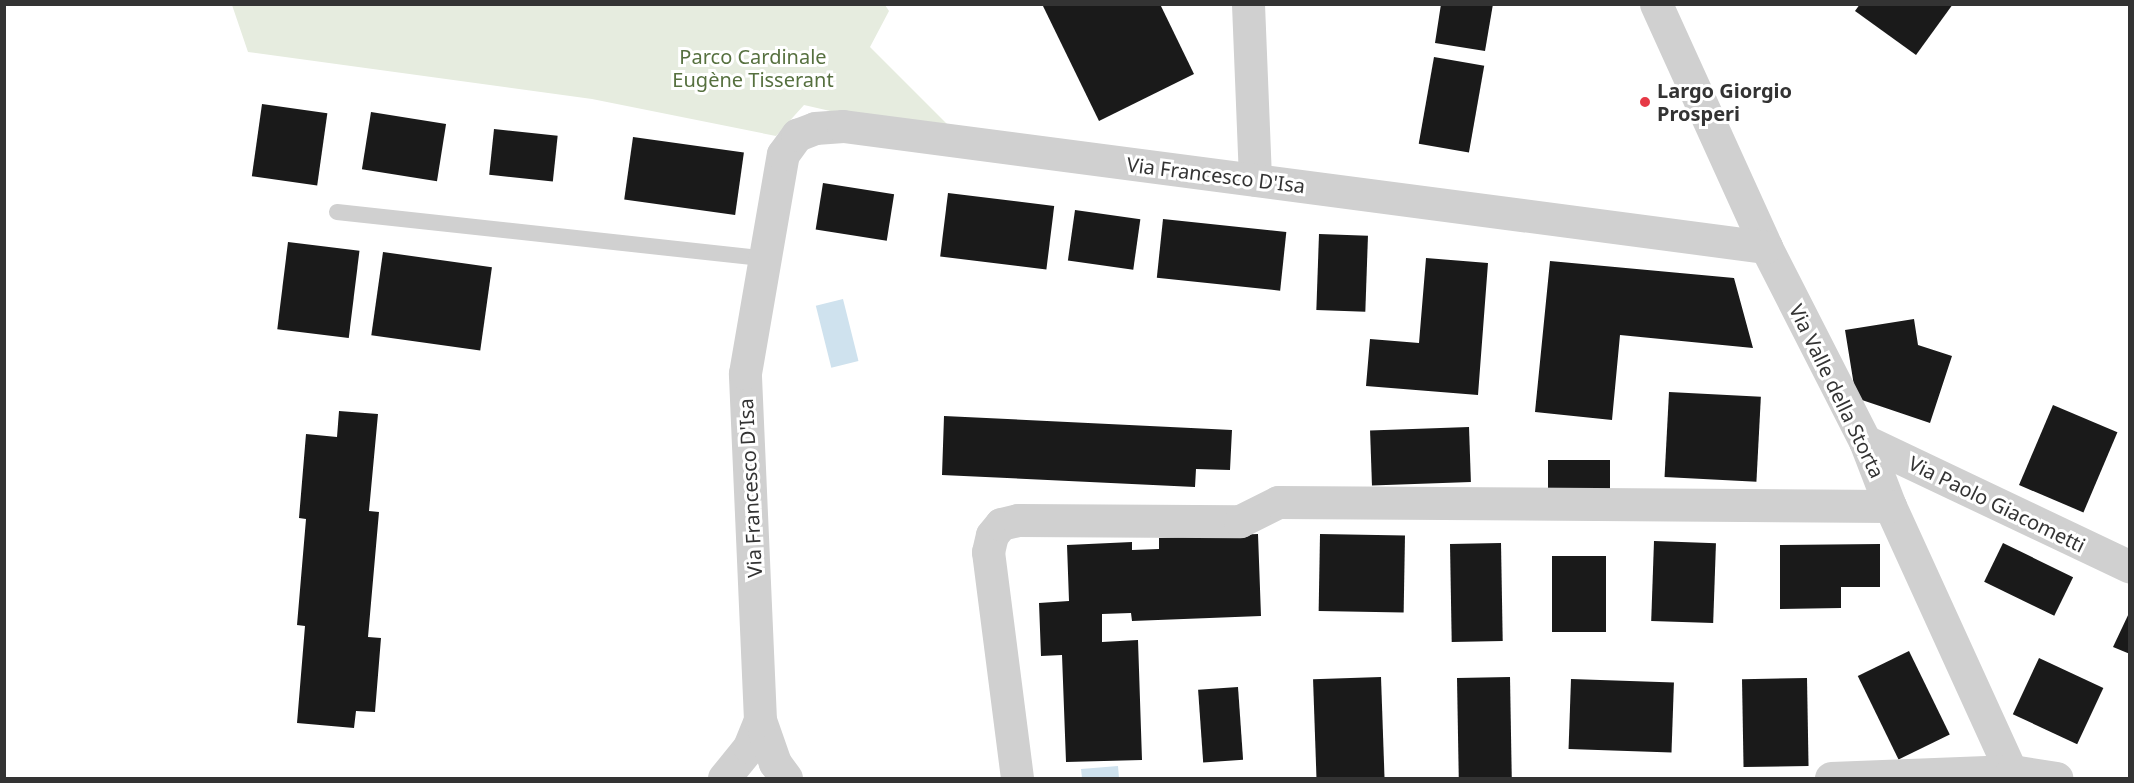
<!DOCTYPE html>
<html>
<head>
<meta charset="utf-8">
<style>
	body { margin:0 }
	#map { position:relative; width:2134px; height:783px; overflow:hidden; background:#fff; font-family:"Noto Sans",sans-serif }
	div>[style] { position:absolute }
	.green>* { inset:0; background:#e6ecdf }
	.water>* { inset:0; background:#cfe2ee; transform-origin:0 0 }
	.building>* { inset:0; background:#1a1a1a; transform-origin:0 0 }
	.service>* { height:16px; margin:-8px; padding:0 8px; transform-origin:8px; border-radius:8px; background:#d0d0d0 }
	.minor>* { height:33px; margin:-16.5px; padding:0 16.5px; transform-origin:16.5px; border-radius:16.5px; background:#d0d0d0 }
	.dots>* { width:16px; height:16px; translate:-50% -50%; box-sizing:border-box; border:3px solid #fff; border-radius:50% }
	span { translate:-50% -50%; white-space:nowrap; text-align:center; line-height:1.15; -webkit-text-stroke:6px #fff; paint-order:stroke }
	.park-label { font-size:20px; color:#56703f }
	.poi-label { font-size:20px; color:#333; font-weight:700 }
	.left { translate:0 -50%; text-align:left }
	.street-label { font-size:20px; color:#333 }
	.frame { position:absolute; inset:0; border:6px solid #333; pointer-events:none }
</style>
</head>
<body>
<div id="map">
	<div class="green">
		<i style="clip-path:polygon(232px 5px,885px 5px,889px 11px,870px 47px,965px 142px,804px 105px,776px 136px,592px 99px,248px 52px)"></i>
	</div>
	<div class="water">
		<i style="left:843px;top:299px;width:64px;height:28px;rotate:76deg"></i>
		<i style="clip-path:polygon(1118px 766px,1119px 778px,1082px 778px,1081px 769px)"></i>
	</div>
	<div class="building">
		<i style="clip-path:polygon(1042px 4px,1160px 4px,1194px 74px,1099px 121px)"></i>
		<i style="clip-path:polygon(1441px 4px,1493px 4px,1485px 51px,1435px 43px)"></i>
		<i style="clip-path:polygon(1860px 4px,1953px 4px,1916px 55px,1855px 11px)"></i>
		<i style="left:1434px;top:57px;width:51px;height:88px;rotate:10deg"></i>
		<i style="left:262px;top:104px;width:66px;height:73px;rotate:8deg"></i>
		<i style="left:371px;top:112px;width:76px;height:58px;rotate:9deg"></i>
		<i style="left:494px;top:129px;width:64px;height:46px;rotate:6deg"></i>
		<i style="left:633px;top:137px;width:112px;height:63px;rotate:8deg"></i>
		<i style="left:823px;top:183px;width:72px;height:47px;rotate:9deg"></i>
		<i style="left:948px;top:193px;width:107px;height:64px;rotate:7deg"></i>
		<i style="left:1075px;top:210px;width:66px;height:51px;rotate:8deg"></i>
		<i style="left:1163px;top:219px;width:124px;height:59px;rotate:6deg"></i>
		<i style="left:1319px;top:234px;width:49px;height:76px;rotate:2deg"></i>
		<i style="left:288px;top:242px;width:72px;height:88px;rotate:7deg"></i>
		<i style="left:383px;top:252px;width:110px;height:84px;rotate:8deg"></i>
		<i style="clip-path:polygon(1426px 258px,1488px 263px,1478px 395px,1366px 386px,1370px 339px,1419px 343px)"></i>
		<i style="clip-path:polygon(1550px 261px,1734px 278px,1753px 348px,1620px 335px,1612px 420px,1535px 412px)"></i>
		<i style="clip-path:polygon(1914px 319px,1918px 345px,1952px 356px,1930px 423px,1856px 398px,1845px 330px)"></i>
		<i style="left:1669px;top:392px;width:92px;height:85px;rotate:3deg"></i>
		<i style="left:2053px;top:405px;width:70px;height:87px;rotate:23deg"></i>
		<i style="clip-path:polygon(339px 411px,378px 414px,369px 511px,379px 512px,368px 637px,381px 638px,375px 712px,356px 711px,354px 728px,297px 723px,305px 626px,297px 625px,306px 519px,299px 518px,306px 434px,337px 437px)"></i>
		<i style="clip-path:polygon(944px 416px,1232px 430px,1230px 470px,1196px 469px,1195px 487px,942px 475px)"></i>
		<i style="left:1469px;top:427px;width:55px;height:99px;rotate:88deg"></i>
		<i style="left:1610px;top:460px;width:32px;height:62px;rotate:90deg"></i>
		<i style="clip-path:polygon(1258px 534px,1261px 616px,1132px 621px,1131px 613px,1102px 614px,1102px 642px,1138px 640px,1142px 760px,1066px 762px,1062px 655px,1041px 656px,1039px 603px,1069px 601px,1067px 545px,1132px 542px,1132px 550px,1159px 549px,1159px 538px)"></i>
		<i style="left:1320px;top:534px;width:85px;height:77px;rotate:1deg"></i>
		<i style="left:1654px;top:541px;width:62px;height:80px;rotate:2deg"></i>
		<i style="left:1501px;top:543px;width:98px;height:51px;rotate:89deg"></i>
		<i style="left:2003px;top:543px;width:78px;height:43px;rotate:26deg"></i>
		<i style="clip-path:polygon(1880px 544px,1880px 587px,1841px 587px,1841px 608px,1780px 609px,1780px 545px)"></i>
		<i style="left:1552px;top:556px;width:54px;height:76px"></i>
		<i style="clip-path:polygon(2130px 611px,2130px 654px,2113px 647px)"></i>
		<i style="left:1909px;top:651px;width:93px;height:57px;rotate:64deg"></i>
		<i style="left:2039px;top:658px;width:71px;height:62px;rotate:25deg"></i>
		<i style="left:1381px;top:677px;width:101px;height:68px;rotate:88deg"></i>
		<i style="left:1510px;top:677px;width:101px;height:53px;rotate:89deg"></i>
		<i style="left:1807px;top:678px;width:88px;height:65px;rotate:89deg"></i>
		<i style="left:1571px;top:679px;width:103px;height:70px;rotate:2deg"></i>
		<i style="left:1238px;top:687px;width:73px;height:40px;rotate:86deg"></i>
	</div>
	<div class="service">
		<i style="left:337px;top:212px;width:427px;rotate:6.2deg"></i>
	</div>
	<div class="minor">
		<i style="left:1248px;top:4px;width:176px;rotate:87.7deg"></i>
		<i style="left:1656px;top:4px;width:267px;rotate:65.6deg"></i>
		<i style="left:1766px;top:247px;width:218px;rotate:63deg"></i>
		<i style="left:1865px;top:441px;width:70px;rotate:69deg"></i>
		<i style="left:1890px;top:506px;width:299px;rotate:65.5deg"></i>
		<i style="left:1865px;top:441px;width:293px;rotate:25.4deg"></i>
		<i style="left:724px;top:778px;width:40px;rotate:-51deg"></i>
		<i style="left:749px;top:747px;width:29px;rotate:-68deg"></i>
		<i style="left:786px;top:778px;width:19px;rotate:-126deg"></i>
		<i style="left:775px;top:763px;width:46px;rotate:-109.2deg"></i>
		<i style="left:760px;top:720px;width:347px;rotate:-92.5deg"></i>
		<i style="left:745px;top:373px;width:222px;rotate:-80.2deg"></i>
		<i style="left:783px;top:154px;width:24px;rotate:-54deg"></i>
		<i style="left:797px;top:135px;width:19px;rotate:-21deg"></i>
		<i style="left:815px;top:128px;width:28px;rotate:-4deg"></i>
		<i style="left:843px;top:126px;width:931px;rotate:7.47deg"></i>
		<i style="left:1017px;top:778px;width:228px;rotate:-97.3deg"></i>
		<i style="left:988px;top:552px;width:17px;rotate:-77deg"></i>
		<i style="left:992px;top:535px;width:14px;rotate:-51deg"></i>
		<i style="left:1001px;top:524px;width:17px;rotate:-13deg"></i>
		<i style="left:1018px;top:520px;width:222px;rotate:0.3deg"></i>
		<i style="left:1240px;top:521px;width:42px;rotate:-26.6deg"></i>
		<i style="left:1278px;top:502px;width:612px;rotate:0.37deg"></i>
		<i style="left:1831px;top:778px;width:181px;rotate:-2.2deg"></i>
		<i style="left:2012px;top:771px;width:45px;rotate:9deg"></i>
	</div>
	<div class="dots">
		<i style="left:1645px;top:102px;background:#e63946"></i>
	</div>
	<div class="park-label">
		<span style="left:753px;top:68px">Parco Cardinale<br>Eugène Tisserant</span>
	</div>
	<div class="poi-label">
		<span class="left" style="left:1657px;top:102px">Largo Giorgio<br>Prosperi</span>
	</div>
	<div class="street-label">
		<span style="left:1216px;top:175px;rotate:7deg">Via Francesco D'Isa</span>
		<span style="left:1837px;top:391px;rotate:64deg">Via Valle della Storta</span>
		<span style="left:750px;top:488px;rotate:-93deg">Via Francesco D'Isa</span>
		<span style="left:1997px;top:504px;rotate:26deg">Via Paolo Giacometti</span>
	</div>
	<div class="frame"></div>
</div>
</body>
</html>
